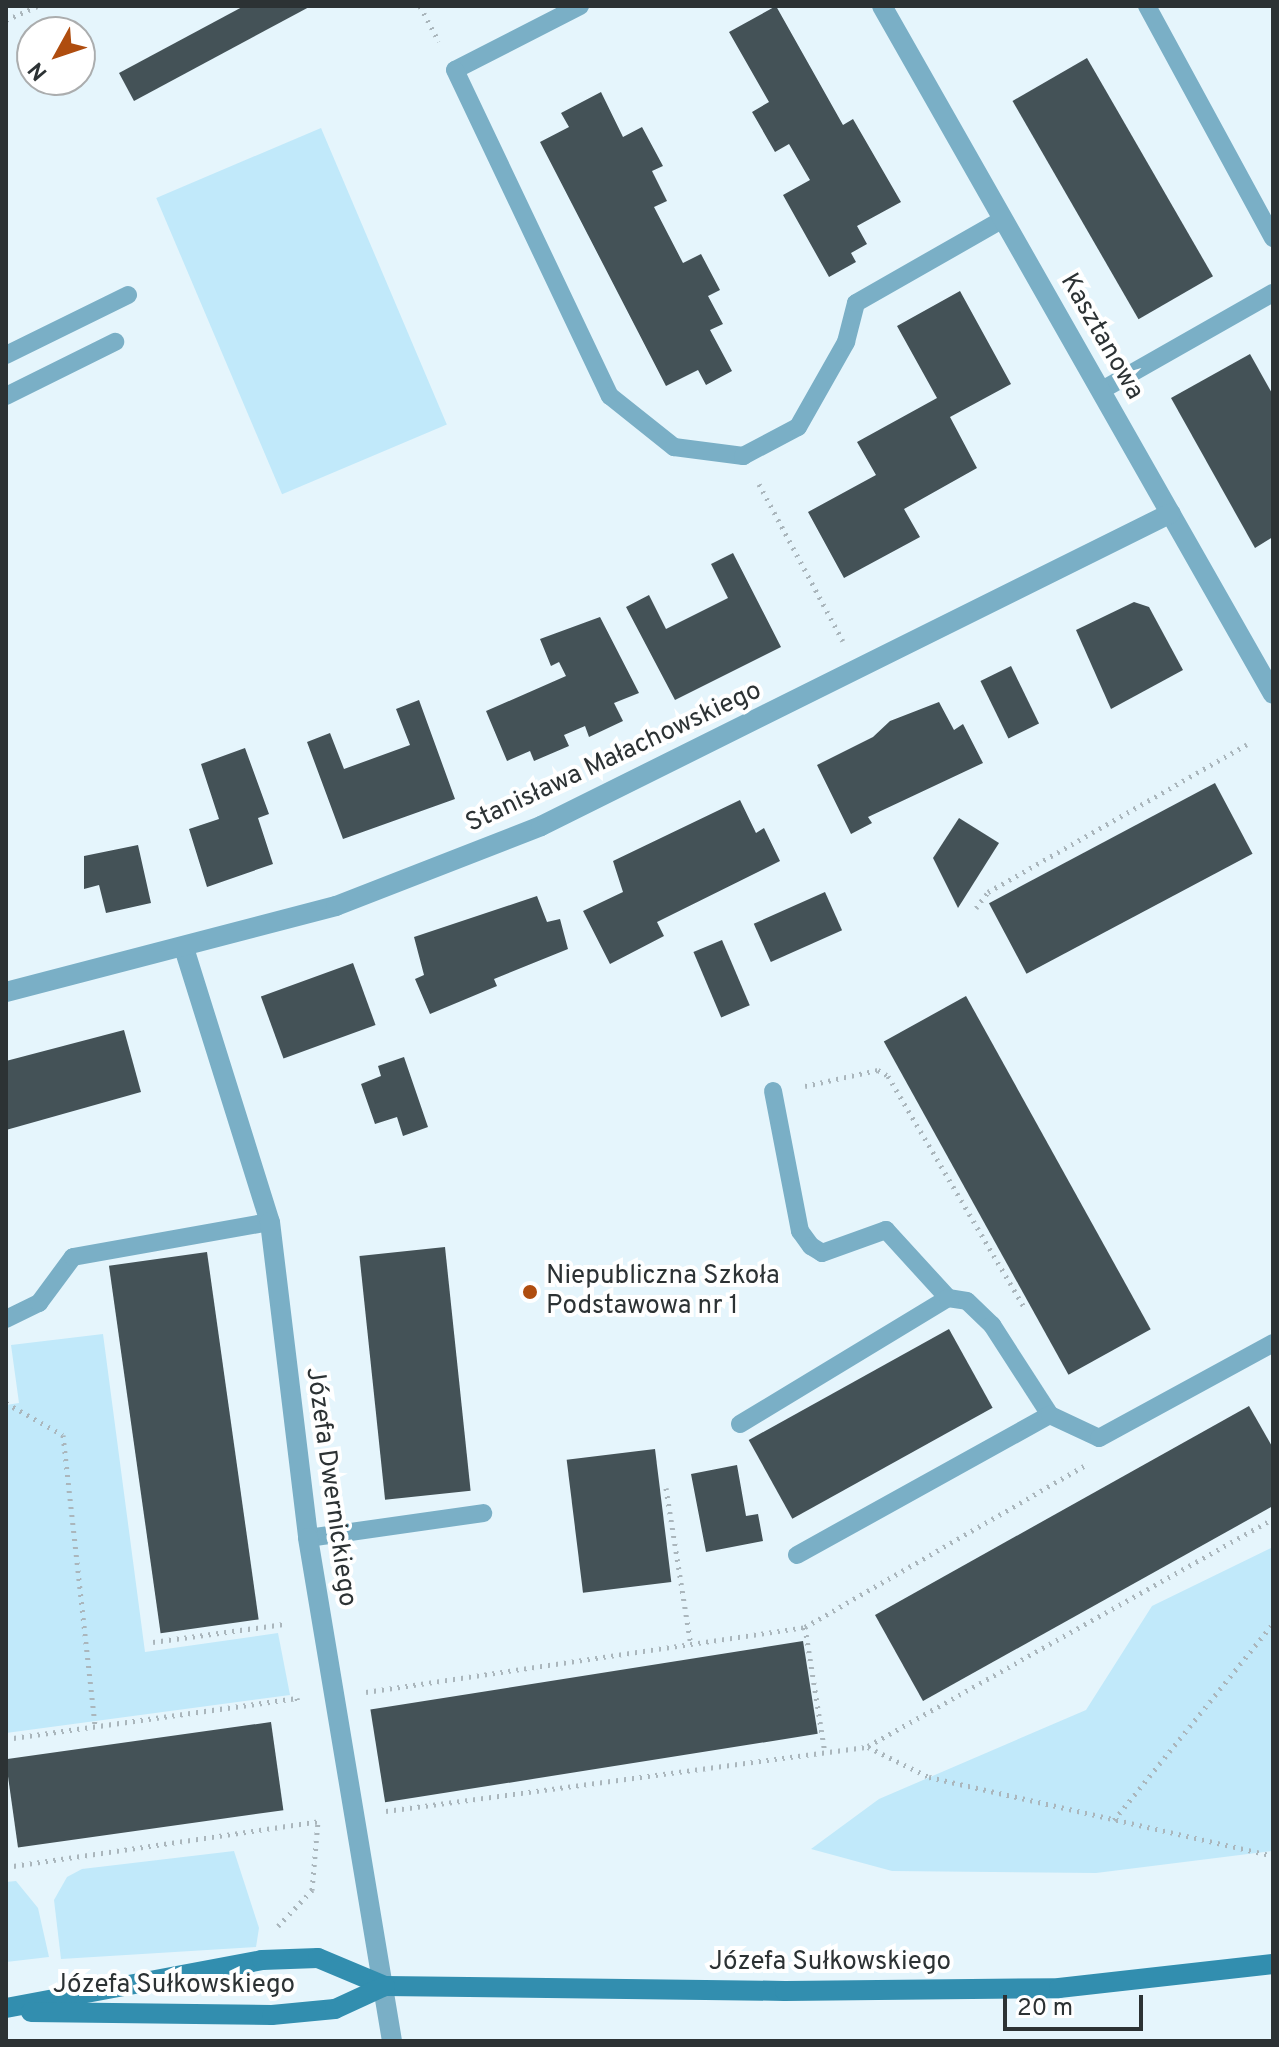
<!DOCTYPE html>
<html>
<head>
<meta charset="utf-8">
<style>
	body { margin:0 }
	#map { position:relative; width:1279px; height:2047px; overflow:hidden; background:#e5f5fc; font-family:Overpass,sans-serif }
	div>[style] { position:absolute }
	.green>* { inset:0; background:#c1e9fa; transform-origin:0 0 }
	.building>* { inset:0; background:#445257; transform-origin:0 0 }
	.path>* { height:5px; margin-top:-2.5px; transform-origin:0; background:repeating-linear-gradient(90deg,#aab6bc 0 2px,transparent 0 8px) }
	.lane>* { height:18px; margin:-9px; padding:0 9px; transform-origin:9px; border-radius:9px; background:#7aafc6 }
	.street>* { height:20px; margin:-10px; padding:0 10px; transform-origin:10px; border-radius:10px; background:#7aafc6 }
	.secondary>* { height:20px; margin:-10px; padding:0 10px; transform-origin:10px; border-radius:10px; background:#328eaf }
	.dots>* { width:22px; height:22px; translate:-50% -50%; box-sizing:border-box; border:4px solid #fff; border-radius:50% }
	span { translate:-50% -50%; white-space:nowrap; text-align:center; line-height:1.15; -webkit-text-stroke:8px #fff; paint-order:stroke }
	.street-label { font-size:26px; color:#2c3234 }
	.poi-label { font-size:26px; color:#2c3234 }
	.left { translate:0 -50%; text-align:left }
	.frame { position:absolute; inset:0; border:8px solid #2c3234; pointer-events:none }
	.north { position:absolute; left:16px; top:16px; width:80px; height:80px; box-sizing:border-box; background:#fff; border:2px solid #abadae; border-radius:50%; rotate:230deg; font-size:22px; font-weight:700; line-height:32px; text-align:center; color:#2c3234 }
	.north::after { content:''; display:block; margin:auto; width:28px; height:36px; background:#af4d0f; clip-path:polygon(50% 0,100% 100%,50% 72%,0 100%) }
	.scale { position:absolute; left:1003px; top:1995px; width:140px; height:36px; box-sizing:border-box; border:4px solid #2c3234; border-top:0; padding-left:10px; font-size:24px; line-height:28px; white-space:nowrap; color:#2c3234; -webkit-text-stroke:6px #fff; paint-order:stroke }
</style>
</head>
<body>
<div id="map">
	<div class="green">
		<i style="left:321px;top:128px;width:322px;height:179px;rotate:67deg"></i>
		<i style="clip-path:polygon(103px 1334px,145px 1652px,278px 1633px,290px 1695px,6px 1733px,6px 1405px,19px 1403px,11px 1345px)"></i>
		<i style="clip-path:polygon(1273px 1547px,1273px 1851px,1096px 1873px,892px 1871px,811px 1849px,879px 1799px,1086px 1710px,1152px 1606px)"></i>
		<i style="clip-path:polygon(234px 1851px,259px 1928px,256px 1947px,61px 1959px,54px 1900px,67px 1877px,82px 1869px)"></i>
		<i style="clip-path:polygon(16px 1881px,38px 1908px,49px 1957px,6px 1962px,6px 1882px)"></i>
	</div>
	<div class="building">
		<i style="clip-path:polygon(244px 6px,311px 6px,134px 101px,119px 73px)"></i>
		<i style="clip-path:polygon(776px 6px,843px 125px,853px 119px,901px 202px,857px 226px,867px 244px,851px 253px,856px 262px,829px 277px,783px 195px,810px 180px,789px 144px,775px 152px,752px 112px,769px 102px,729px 32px)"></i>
		<i style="left:1087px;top:58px;width:252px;height:86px;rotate:60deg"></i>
		<i style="clip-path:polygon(601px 92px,623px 137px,642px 127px,663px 166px,652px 171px,667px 201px,654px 207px,683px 263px,701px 254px,720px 290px,708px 296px,723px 324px,710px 330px,732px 371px,706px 385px,698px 370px,666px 386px,540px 142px,569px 127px,561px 113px)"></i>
		<i style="clip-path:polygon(960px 291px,1011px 384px,950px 417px,977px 468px,904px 509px,920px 537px,844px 578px,808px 512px,876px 475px,857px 442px,937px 398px,897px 326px)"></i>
		<i style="clip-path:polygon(1250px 354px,1273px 395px,1273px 537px,1255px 548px,1171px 398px)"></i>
		<i style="clip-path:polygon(733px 553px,781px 647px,675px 700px,626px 607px,649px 595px,666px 629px,728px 598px,711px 564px)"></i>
		<i style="clip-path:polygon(1134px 602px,1149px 607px,1183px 670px,1111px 709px,1076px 630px)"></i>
		<i style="clip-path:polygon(600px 617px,639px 693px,614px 703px,623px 721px,589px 737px,585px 726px,564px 735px,569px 746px,534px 761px,530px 751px,507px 761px,486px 711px,566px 676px,559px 662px,551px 666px,540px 639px)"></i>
		<i style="left:1011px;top:666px;width:64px;height:34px;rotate:64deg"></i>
		<i style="clip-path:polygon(419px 700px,455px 799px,343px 839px,307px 742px,330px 733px,344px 769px,410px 745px,396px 709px)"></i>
		<i style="clip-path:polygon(939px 702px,954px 730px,963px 724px,983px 763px,868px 817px,872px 823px,851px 834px,817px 765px,873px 737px,890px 721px)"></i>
		<i style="clip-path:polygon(245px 748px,269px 814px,258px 818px,273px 864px,207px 887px,189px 829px,219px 819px,201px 764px)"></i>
		<i style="left:1215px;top:783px;width:80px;height:256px;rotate:62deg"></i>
		<i style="clip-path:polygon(740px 800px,756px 833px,764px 828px,780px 861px,657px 922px,664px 936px,610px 964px,583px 911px,623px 892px,613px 861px)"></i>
		<i style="clip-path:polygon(959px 818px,999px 843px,958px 908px,933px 858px)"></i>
		<i style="clip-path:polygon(138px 845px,151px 903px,106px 913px,99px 885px,84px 889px,84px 856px)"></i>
		<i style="left:825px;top:892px;width:42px;height:78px;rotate:66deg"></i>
		<i style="clip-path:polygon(537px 896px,547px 922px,560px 919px,568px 949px,494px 979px,497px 986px,430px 1014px,415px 979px,424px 975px,414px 937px)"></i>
		<i style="left:722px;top:940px;width:71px;height:31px;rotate:67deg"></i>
		<i style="left:353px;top:963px;width:66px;height:98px;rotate:70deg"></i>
		<i style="left:966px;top:996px;width:381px;height:94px;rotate:61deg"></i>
		<i style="clip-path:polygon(124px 1030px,141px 1092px,6px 1130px,6px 1061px)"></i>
		<i style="clip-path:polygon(404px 1057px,428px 1127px,403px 1136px,397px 1117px,375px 1124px,361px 1084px,381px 1076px,378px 1066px)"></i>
		<i style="left:445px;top:1247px;width:245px;height:86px;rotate:84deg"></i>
		<i style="left:207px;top:1252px;width:371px;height:99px;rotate:82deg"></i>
		<i style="left:949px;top:1329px;width:90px;height:229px;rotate:61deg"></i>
		<i style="clip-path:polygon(1249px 1406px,1273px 1448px,1273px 1506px,923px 1701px,875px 1615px)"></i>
		<i style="left:655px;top:1449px;width:134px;height:89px;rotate:83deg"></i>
		<i style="clip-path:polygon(737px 1465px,746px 1516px,758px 1514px,763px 1541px,706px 1552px,691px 1474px)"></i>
		<i style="left:803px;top:1641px;width:94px;height:438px;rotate:81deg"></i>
		<i style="left:271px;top:1722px;width:89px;height:268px;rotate:82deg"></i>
	</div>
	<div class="path">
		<i style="left:420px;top:6px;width:40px;rotate:62deg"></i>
		<i style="left:6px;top:20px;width:34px;rotate:-24deg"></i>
		<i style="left:759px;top:484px;width:178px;rotate:61.9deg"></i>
		<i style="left:976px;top:908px;width:20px;rotate:-53deg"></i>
		<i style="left:988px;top:892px;width:298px;rotate:-29.7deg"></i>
		<i style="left:805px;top:1086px;width:75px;rotate:-12.4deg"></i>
		<i style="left:878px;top:1070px;width:12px;rotate:31deg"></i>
		<i style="left:888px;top:1076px;width:268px;rotate:59.5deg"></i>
		<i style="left:6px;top:1403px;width:65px;rotate:29.3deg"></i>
		<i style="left:63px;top:1435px;width:294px;rotate:83.7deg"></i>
		<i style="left:666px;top:1488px;width:159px;rotate:81deg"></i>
		<i style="left:805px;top:1627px;width:128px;rotate:81deg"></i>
		<i style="left:153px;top:1642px;width:132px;rotate:-7.8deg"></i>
		<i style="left:366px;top:1692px;width:444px;rotate:-8.4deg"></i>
		<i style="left:805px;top:1627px;width:322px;rotate:-30deg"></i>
		<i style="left:6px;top:1739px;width:294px;rotate:-8deg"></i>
		<i style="left:297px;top:1698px;width:5px;rotate:79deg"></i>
		<i style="left:868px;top:1746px;width:464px;rotate:-29.3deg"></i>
		<i style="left:386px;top:1811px;width:486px;rotate:-7.6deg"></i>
		<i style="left:868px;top:1747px;width:68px;rotate:26.2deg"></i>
		<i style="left:929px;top:1777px;width:353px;rotate:12.9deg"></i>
		<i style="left:1114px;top:1820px;width:252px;rotate:-51deg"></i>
		<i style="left:6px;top:1867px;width:318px;rotate:-8.3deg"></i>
		<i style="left:278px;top:1926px;width:50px;rotate:-46.6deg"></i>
		<i style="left:312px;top:1890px;width:68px;rotate:-85deg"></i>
	</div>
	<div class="lane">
		<i style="left:580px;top:6px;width:140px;rotate:152.9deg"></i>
		<i style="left:455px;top:70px;width:361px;rotate:64.6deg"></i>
		<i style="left:610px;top:396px;width:82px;rotate:38.6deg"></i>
		<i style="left:674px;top:447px;width:70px;rotate:7.4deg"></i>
		<i style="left:743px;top:456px;width:62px;rotate:-27.8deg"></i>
		<i style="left:798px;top:427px;width:98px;rotate:-60.5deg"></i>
		<i style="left:846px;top:342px;width:40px;rotate:-75.6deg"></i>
		<i style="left:856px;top:303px;width:169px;rotate:-29.7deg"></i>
		<i style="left:1147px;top:6px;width:264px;rotate:61.5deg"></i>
		<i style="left:6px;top:355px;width:136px;rotate:-26.2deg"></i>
		<i style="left:1102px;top:390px;width:197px;rotate:-29.6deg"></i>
		<i style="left:6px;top:396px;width:122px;rotate:-26.4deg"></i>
		<i style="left:773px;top:1091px;width:143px;rotate:79.1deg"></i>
		<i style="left:800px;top:1231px;width:19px;rotate:54deg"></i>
		<i style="left:811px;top:1246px;width:13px;rotate:32deg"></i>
		<i style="left:822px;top:1253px;width:68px;rotate:-19.8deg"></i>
		<i style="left:886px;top:1230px;width:92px;rotate:47.6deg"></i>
		<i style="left:6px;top:1319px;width:37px;rotate:-26deg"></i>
		<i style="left:39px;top:1303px;width:57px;rotate:-53.5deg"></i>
		<i style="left:73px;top:1257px;width:200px;rotate:-10.1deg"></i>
		<i style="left:740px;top:1424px;width:243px;rotate:-31.2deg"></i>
		<i style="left:948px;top:1298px;width:19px;rotate:9deg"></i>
		<i style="left:967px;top:1301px;width:35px;rotate:44deg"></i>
		<i style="left:992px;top:1325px;width:107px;rotate:57.2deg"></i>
		<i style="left:308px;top:1538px;width:177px;rotate:-8.1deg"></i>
		<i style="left:797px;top:1555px;width:289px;rotate:-29deg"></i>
		<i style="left:1050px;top:1415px;width:54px;rotate:25.1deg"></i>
		<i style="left:1099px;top:1438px;width:198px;rotate:-28.6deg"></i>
	</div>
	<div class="street">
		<i style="left:882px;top:6px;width:791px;rotate:60.39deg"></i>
		<i style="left:184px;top:948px;width:287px;rotate:72.6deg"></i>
		<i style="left:270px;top:1222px;width:318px;rotate:83.1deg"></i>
		<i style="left:308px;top:1538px;width:510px;rotate:80.52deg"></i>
		<i style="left:6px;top:992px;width:341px;rotate:-14.6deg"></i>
		<i style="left:336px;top:906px;width:220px;rotate:-21.3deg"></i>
		<i style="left:541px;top:826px;width:703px;rotate:-26.42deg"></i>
	</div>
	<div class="secondary">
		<i style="left:6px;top:2008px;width:260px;rotate:-10.6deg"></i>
		<i style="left:262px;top:1960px;width:56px;rotate:-2deg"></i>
		<i style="left:318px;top:1958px;width:73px;rotate:22.7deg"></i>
		<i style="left:385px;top:1986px;width:400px;rotate:0.7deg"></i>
		<i style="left:785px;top:1991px;width:274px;rotate:-0.6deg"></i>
		<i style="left:1059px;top:1988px;width:215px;rotate:-6.4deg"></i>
		<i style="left:31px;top:2012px;width:241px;rotate:0.7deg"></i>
		<i style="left:272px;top:2015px;width:63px;rotate:-5.4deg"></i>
		<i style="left:335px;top:2009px;width:55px;rotate:-24.7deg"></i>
	</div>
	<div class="dots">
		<i style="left:530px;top:1292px;background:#af4d0f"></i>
	</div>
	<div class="street-label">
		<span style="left:1101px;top:337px;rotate:60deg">Kasztanowa</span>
		<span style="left:614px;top:758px;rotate:-25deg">Stanisława Małachowskiego</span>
		<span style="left:330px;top:1487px;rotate:82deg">Józefa Dwernickiego</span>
		<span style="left:830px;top:1963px">Józefa Sułkowskiego</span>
		<span style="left:174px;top:1986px">Józefa Sułkowskiego</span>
	</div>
	<div class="poi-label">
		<span class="left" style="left:546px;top:1292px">Niepubliczna Szkoła<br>Podstawowa nr 1</span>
	</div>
	<div class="frame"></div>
	<div class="north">N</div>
	<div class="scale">20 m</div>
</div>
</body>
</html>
